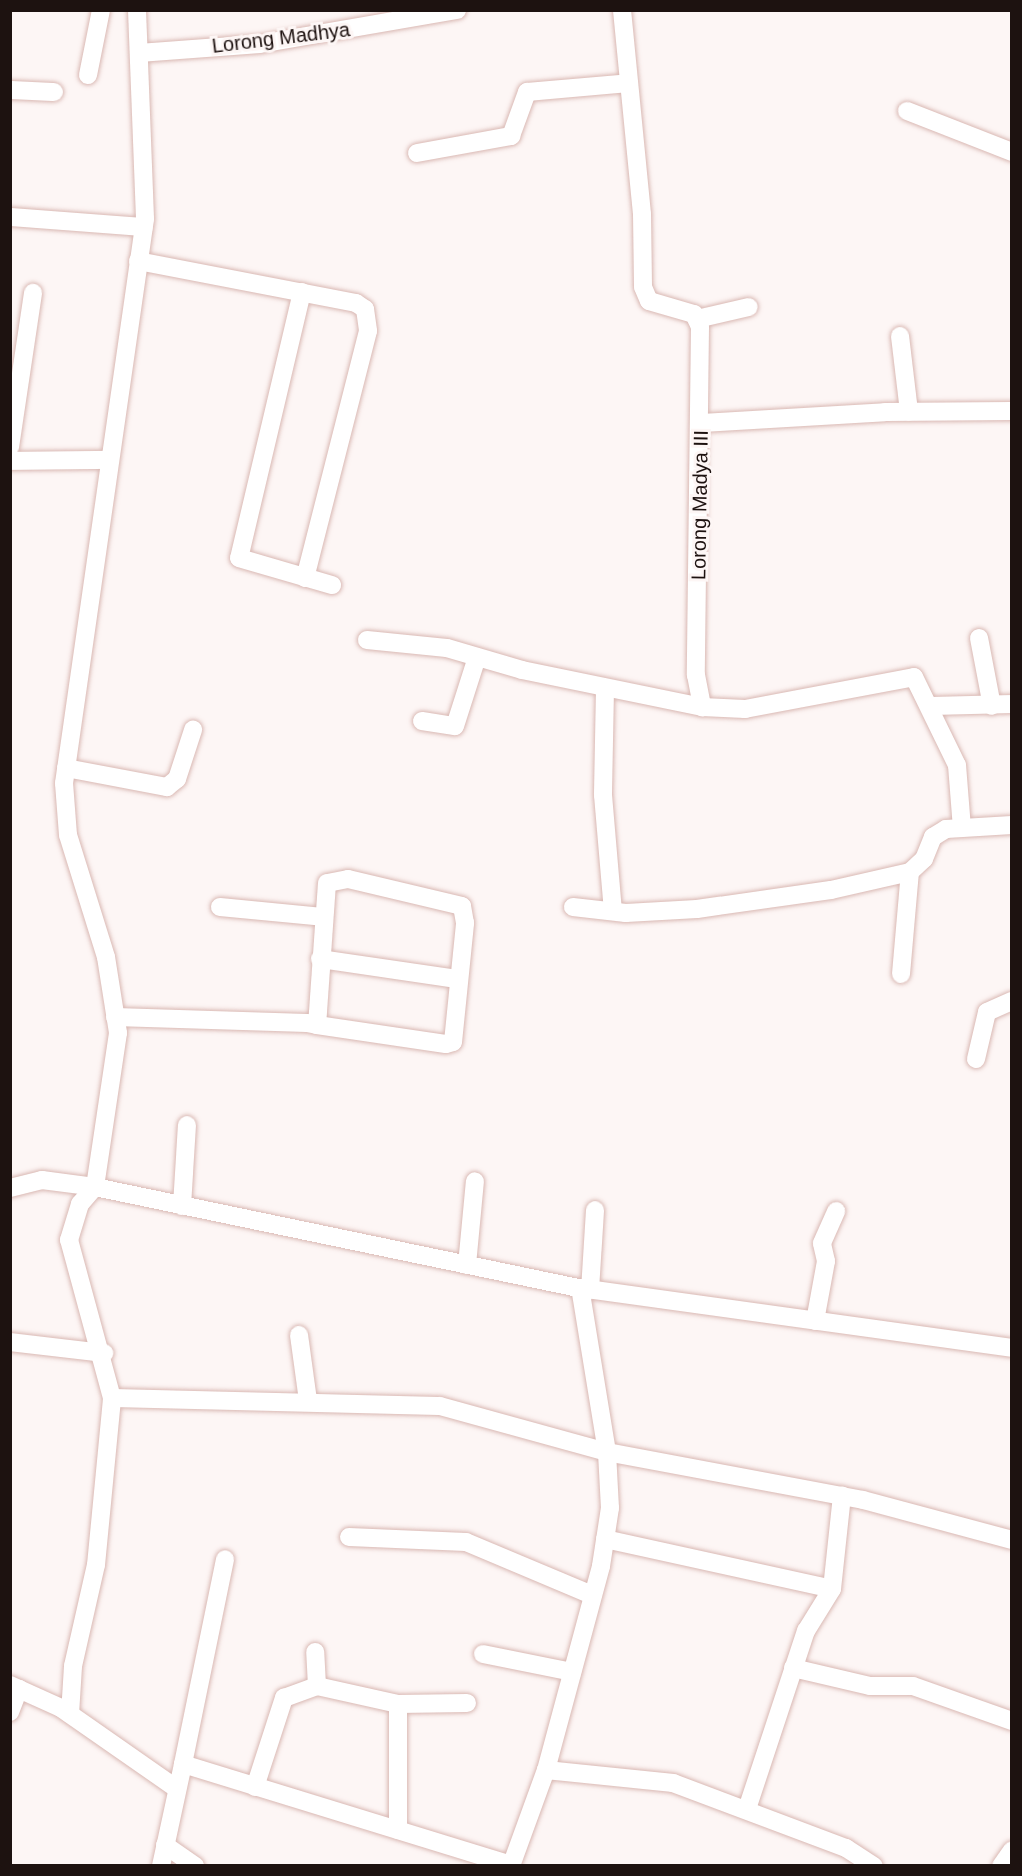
<!DOCTYPE html>
<html>
<head>
<meta charset="utf-8">
<style>
	body { margin:0 }
	#map { position:relative; width:1022px; height:1876px; overflow:hidden; background:#fdf6f5; font-family:Helvetica,sans-serif }
	div>[style] { position:absolute }
	.roads { filter:drop-shadow(0 0 2px #d9b8b3) drop-shadow(0 0 2px #d9b8b3) }
	.minor>* { height:18px; margin:-9px; padding:0 9px; transform-origin:9px; border-radius:9px; background:#fff }
	span { translate:-50% -50%; white-space:nowrap; text-align:center; line-height:1.15; -webkit-text-stroke:6px #fdf6f5; paint-order:stroke }
	.street-label { font-size:20px; color:#1d1210 }
	.frame { position:absolute; inset:0; border:12px solid #1d1210; pointer-events:none }
</style>
</head>
<body>
<div id="map">
	<div class="roads">
		<div class="minor">
			<i style="left:137px;top:10px;width:209px;rotate:87.8deg"></i>
			<i style="left:145px;top:219px;width:570px;rotate:98.17deg"></i>
			<i style="left:64px;top:783px;width:52px;rotate:85.6deg"></i>
			<i style="left:68px;top:835px;width:128px;rotate:72.7deg"></i>
			<i style="left:106px;top:957px;width:77px;rotate:81deg"></i>
			<i style="left:118px;top:1033px;width:156px;rotate:98.5deg"></i>
			<i style="left:95px;top:1187px;width:495px;rotate:11.8deg"></i>
			<i style="left:580px;top:1288px;width:436px;rotate:7.9deg"></i>
			<i style="left:622px;top:10px;width:205px;rotate:84.4deg"></i>
			<i style="left:642px;top:214px;width:73px;rotate:89.2deg"></i>
			<i style="left:643px;top:287px;width:15px;rotate:67deg"></i>
			<i style="left:649px;top:301px;width:47px;rotate:16.1deg"></i>
			<i style="left:694px;top:314px;width:14px;rotate:65deg"></i>
			<i style="left:700px;top:327px;width:348px;rotate:90.7deg"></i>
			<i style="left:696px;top:675px;width:33px;rotate:79deg"></i>
			<i style="left:702px;top:707px;width:43px;rotate:2.7deg"></i>
			<i style="left:745px;top:709px;width:172px;rotate:-10.7deg"></i>
			<i style="left:914px;top:677px;width:98px;rotate:64deg"></i>
			<i style="left:957px;top:765px;width:63px;rotate:85.5deg"></i>
			<i style="left:139px;top:53px;width:121px;rotate:-4.3deg"></i>
			<i style="left:260px;top:44px;width:200px;rotate:-9.8deg"></i>
			<i style="left:88px;top:75px;width:66px;rotate:-78.7deg"></i>
			<i style="left:10px;top:90px;width:44px;rotate:2.6deg"></i>
			<i style="left:907px;top:111px;width:113px;rotate:21.3deg"></i>
			<i style="left:417px;top:153px;width:96px;rotate:-10.3deg"></i>
			<i style="left:511px;top:136px;width:47px;rotate:-70deg"></i>
			<i style="left:527px;top:92px;width:102px;rotate:-5deg"></i>
			<i style="left:10px;top:217px;width:134px;rotate:4.3deg"></i>
			<i style="left:138px;top:261px;width:222px;rotate:10.9deg"></i>
			<i style="left:356px;top:303px;width:11px;rotate:34deg"></i>
			<i style="left:365px;top:309px;width:22px;rotate:82deg"></i>
			<i style="left:368px;top:331px;width:255px;rotate:104.3deg"></i>
			<i style="left:302px;top:292px;width:273px;rotate:103.3deg"></i>
			<i style="left:239px;top:558px;width:97px;rotate:16.2deg"></i>
			<i style="left:697px;top:319px;width:53px;rotate:-13deg"></i>
			<i style="left:900px;top:336px;width:76px;rotate:83.2deg"></i>
			<i style="left:702px;top:423px;width:183px;rotate:-3.4deg"></i>
			<i style="left:885px;top:412px;width:127px;rotate:-0.5deg"></i>
			<i style="left:10px;top:447px;width:156px;rotate:-81.5deg"></i>
			<i style="left:10px;top:461px;width:99px;rotate:-0.6deg"></i>
			<i style="left:979px;top:638px;width:69px;rotate:79.2deg"></i>
			<i style="left:367px;top:640px;width:80px;rotate:5.7deg"></i>
			<i style="left:447px;top:648px;width:78px;rotate:16.3deg"></i>
			<i style="left:522px;top:670px;width:184px;rotate:11.6deg"></i>
			<i style="left:605px;top:689px;width:106px;rotate:91.1deg"></i>
			<i style="left:603px;top:795px;width:116px;rotate:85.1deg"></i>
			<i style="left:931px;top:706px;width:81px;rotate:-1.4deg"></i>
			<i style="left:422px;top:721px;width:33px;rotate:9deg"></i>
			<i style="left:455px;top:726px;width:72px;rotate:-72.3deg"></i>
			<i style="left:66px;top:768px;width:103px;rotate:10.7deg"></i>
			<i style="left:167px;top:787px;width:13px;rotate:-39deg"></i>
			<i style="left:177px;top:779px;width:52px;rotate:-71.9deg"></i>
			<i style="left:220px;top:907px;width:103px;rotate:5.5deg"></i>
			<i style="left:573px;top:907px;width:53px;rotate:6.5deg"></i>
			<i style="left:626px;top:913px;width:71px;rotate:-3.2deg"></i>
			<i style="left:697px;top:909px;width:135px;rotate:-8.1deg"></i>
			<i style="left:831px;top:890px;width:81px;rotate:-12.8deg"></i>
			<i style="left:910px;top:872px;width:19px;rotate:-43deg"></i>
			<i style="left:924px;top:859px;width:24px;rotate:-68deg"></i>
			<i style="left:933px;top:837px;width:15px;rotate:-32deg"></i>
			<i style="left:946px;top:829px;width:66px;rotate:-3.5deg"></i>
			<i style="left:320px;top:959px;width:138px;rotate:8.3deg"></i>
			<i style="left:901px;top:974px;width:102px;rotate:-85deg"></i>
			<i style="left:115px;top:1017px;width:192px;rotate:1.8deg"></i>
			<i style="left:307px;top:1023px;width:10px;rotate:11deg"></i>
			<i style="left:317px;top:1025px;width:130px;rotate:8.4deg"></i>
			<i style="left:446px;top:1044px;width:7px;rotate:-16deg"></i>
			<i style="left:453px;top:1042px;width:120px;rotate:-84.2deg"></i>
			<i style="left:465px;top:923px;width:17px;rotate:-100deg"></i>
			<i style="left:462px;top:906px;width:117px;rotate:-166.7deg"></i>
			<i style="left:348px;top:879px;width:21px;rotate:169deg"></i>
			<i style="left:327px;top:883px;width:142px;rotate:94deg"></i>
			<i style="left:976px;top:1059px;width:48px;rotate:-76.8deg"></i>
			<i style="left:987px;top:1012px;width:27px;rotate:-24deg"></i>
			<i style="left:10px;top:1188px;width:33px;rotate:-14deg"></i>
			<i style="left:42px;top:1180px;width:53px;rotate:7.5deg"></i>
			<i style="left:182px;top:1206px;width:81px;rotate:-86.5deg"></i>
			<i style="left:467px;top:1265px;width:84px;rotate:-84.6deg"></i>
			<i style="left:590px;top:1290px;width:80px;rotate:-86.4deg"></i>
			<i style="left:815px;top:1321px;width:61px;rotate:-79.6deg"></i>
			<i style="left:826px;top:1261px;width:18px;rotate:-103deg"></i>
			<i style="left:822px;top:1243px;width:35px;rotate:-66deg"></i>
			<i style="left:299px;top:1335px;width:67px;rotate:82.2deg"></i>
			<i style="left:10px;top:1342px;width:95px;rotate:6.7deg"></i>
			<i style="left:112px;top:1398px;width:328px;rotate:1.4deg"></i>
			<i style="left:440px;top:1406px;width:173px;rotate:15.4deg"></i>
			<i style="left:607px;top:1452px;width:260px;rotate:10.6deg"></i>
			<i style="left:863px;top:1500px;width:154px;rotate:15deg"></i>
			<i style="left:349px;top:1537px;width:117px;rotate:2.4deg"></i>
			<i style="left:466px;top:1542px;width:137px;rotate:22.8deg"></i>
			<i style="left:605px;top:1539px;width:232px;rotate:12.4deg"></i>
			<i style="left:483px;top:1654px;width:91px;rotate:11.4deg"></i>
			<i style="left:793px;top:1668px;width:79px;rotate:13.2deg"></i>
			<i style="left:870px;top:1686px;width:43px"></i>
			<i style="left:913px;top:1686px;width:105px;rotate:19.5deg"></i>
			<i style="left:10px;top:1685px;width:56px;rotate:24.3deg"></i>
			<i style="left:61px;top:1708px;width:141px;rotate:34.9deg"></i>
			<i style="left:317px;top:1686px;width:83px;rotate:12.5deg"></i>
			<i style="left:398px;top:1704px;width:69px;rotate:-0.8deg"></i>
			<i style="left:10px;top:1712px;width:25px;rotate:-69deg"></i>
			<i style="left:70px;top:1714px;width:48px;rotate:-86.4deg"></i>
			<i style="left:73px;top:1666px;width:104px;rotate:-77.2deg"></i>
			<i style="left:96px;top:1565px;width:168px;rotate:-84.5deg"></i>
			<i style="left:112px;top:1398px;width:164px;rotate:-105.2deg"></i>
			<i style="left:69px;top:1240px;width:38px;rotate:-73deg"></i>
			<i style="left:80px;top:1204px;width:23px;rotate:-49deg"></i>
			<i style="left:183px;top:1764px;width:209px;rotate:-78.4deg"></i>
			<i style="left:546px;top:1770px;width:128px;rotate:5.8deg"></i>
			<i style="left:673px;top:1783px;width:185px;rotate:20.6deg"></i>
			<i style="left:846px;top:1848px;width:33px;rotate:33deg"></i>
			<i style="left:255px;top:1787px;width:94px;rotate:-72deg"></i>
			<i style="left:284px;top:1698px;width:35px;rotate:-20deg"></i>
			<i style="left:317px;top:1686px;width:34px;rotate:-93deg"></i>
			<i style="left:747px;top:1809px;width:188px;rotate:-71.7deg"></i>
			<i style="left:806px;top:1631px;width:49px;rotate:-58.2deg"></i>
			<i style="left:832px;top:1589px;width:94px;rotate:-83.9deg"></i>
			<i style="left:398px;top:1830px;width:126px;rotate:-90deg"></i>
			<i style="left:165px;top:1845px;width:37px;rotate:35deg"></i>
			<i style="left:161px;top:1866px;width:104px;rotate:-77.8deg"></i>
			<i style="left:183px;top:1764px;width:343px;rotate:17.1deg"></i>
			<i style="left:511px;top:1866px;width:102px;rotate:-70deg"></i>
			<i style="left:546px;top:1770px;width:211px;rotate:-74.9deg"></i>
			<i style="left:601px;top:1566px;width:59px;rotate:-81.2deg"></i>
			<i style="left:610px;top:1508px;width:56px;rotate:-93.1deg"></i>
			<i style="left:607px;top:1452px;width:166px;rotate:-99.3deg"></i>
			<i style="left:1001px;top:1866px;width:19px;rotate:-55deg"></i>
		</div>
	</div>
	<div class="street-label">
		<span style="left:281px;top:38px;rotate:-7deg">Lorong Madhya</span>
		<span style="left:700px;top:505px;rotate:-89deg">Lorong Madya III</span>
	</div>
	<div class="frame"></div>
</div>
</body>
</html>
